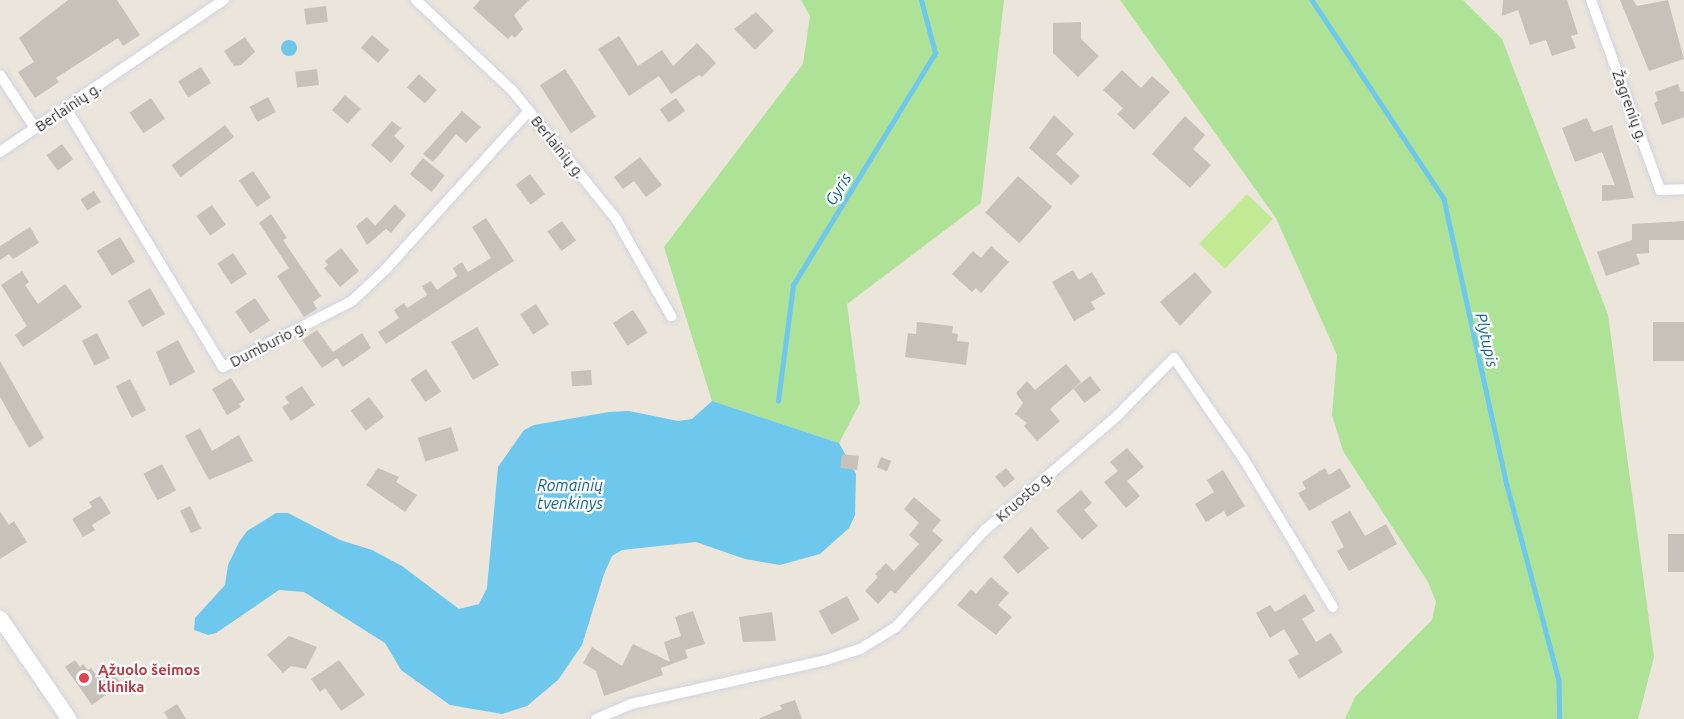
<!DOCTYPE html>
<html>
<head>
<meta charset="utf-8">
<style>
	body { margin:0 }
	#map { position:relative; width:1684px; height:719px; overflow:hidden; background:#ebe5db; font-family:Ubuntu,sans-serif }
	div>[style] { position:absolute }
	.green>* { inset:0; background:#aee297 }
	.pitch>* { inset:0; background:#c2e993; transform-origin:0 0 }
	.water>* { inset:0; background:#6ec7ed }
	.round { border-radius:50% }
	.stream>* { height:4.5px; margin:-2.25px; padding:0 2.25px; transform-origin:2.25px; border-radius:2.25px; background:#6ec7ed }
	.building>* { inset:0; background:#c7c1ba; transform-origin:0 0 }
	.roads { filter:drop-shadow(0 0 2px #d0d3e2) drop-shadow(0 0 2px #d0d3e2) }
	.street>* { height:10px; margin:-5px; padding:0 5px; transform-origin:5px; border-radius:5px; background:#fff }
	.secondary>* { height:15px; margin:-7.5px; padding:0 7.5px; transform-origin:7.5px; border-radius:7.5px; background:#fff }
	.dots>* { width:16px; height:16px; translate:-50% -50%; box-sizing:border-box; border:3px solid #fff; border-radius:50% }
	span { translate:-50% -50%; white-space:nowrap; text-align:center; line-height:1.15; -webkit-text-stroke:4.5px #fff; paint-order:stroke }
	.street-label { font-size:15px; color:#292929 }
	.health-label { font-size:15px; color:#be3a42; font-weight:700 }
	.left { translate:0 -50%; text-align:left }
	.water-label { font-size:16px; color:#0e6498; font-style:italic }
</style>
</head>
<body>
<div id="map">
	<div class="green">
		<i style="clip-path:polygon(801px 0,1004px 0,981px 203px,847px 304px,860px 403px,839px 443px,712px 401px,664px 247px,803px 64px,810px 16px)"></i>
		<i style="clip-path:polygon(1120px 0,1463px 0,1502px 39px,1608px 315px,1654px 657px,1638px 719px,1345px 719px,1355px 697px,1432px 620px,1436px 602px,1428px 582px,1343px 451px,1332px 415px,1337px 355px,1276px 218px)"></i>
	</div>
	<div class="pitch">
		<i style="left:1247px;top:194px;width:36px;height:69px;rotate:44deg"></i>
	</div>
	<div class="water">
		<i class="round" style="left:281px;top:40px;width:16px;height:16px"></i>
		<i style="clip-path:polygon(712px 401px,839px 443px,856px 474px,855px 515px,849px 528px,820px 554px,780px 565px,745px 559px,696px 542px,622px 550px,612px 556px,604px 574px,582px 645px,558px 680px,527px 706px,502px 714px,450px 705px,401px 670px,385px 643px,304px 592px,279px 590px,216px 633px,208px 635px,194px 630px,195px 618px,225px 585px,228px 565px,239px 542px,247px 531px,276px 513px,288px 513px,340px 540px,372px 550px,402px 566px,459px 609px,479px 604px,487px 588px,498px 467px,524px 430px,534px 425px,609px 412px,629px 411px,678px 421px,692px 419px)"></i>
	</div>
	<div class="stream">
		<i style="left:1312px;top:0;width:239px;rotate:56.4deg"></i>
		<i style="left:1444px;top:199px;width:293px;rotate:77.6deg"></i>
		<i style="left:1507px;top:485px;width:202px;rotate:75.1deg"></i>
		<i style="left:1559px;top:680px;width:39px;rotate:89deg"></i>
		<i style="left:778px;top:401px;width:117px;rotate:-82.6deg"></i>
		<i style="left:793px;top:285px;width:272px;rotate:-58.5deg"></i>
		<i style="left:935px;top:53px;width:55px;rotate:-104.8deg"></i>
	</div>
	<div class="building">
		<i style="clip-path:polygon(68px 0,117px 0,140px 35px,123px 46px,118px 38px,56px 78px,59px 82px,35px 98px,18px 72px,34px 62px,19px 38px)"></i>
		<i style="clip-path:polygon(480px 0,529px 0,514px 15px,523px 29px,515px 38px,512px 35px,508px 39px,473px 8px)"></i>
		<i style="clip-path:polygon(1503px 0,1567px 0,1578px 34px,1571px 36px,1576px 48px,1552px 56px,1546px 40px,1530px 45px,1518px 10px,1502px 16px)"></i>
		<i style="clip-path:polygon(1620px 0,1633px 0,1637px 6px,1668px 0,1684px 59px,1649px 71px)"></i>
		<i style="left:326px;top:6px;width:16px;height:22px;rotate:83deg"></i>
		<i style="clip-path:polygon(756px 12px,774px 31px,755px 50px,734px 29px)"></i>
		<i style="clip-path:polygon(1081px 22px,1081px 39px,1099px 56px,1078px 77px,1053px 53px,1053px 23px)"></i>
		<i style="left:372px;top:35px;width:23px;height:17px;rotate:41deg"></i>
		<i style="clip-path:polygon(619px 36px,638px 66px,662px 50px,673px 66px,697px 43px,716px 63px,702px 77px,699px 75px,671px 94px,659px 76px,629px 96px,598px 49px)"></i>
		<i style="clip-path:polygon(245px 37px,255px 52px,241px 65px,234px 66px,224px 51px)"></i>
		<i style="left:201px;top:67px;width:19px;height:27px;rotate:58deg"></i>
		<i style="left:317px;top:69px;width:16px;height:22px;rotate:83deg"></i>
		<i style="left:565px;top:69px;width:57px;height:30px;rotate:57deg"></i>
		<i style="clip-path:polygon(1122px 70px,1141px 88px,1152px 76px,1170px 92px,1134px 130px,1117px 114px,1123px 108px,1103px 90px)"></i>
		<i style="left:419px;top:74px;width:24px;height:18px;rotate:42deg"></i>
		<i style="clip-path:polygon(1678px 84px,1681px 92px,1684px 91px,1684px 117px,1662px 125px,1654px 103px,1658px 101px,1655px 92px)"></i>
		<i style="left:345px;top:95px;width:21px;height:20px;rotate:41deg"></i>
		<i style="left:268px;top:97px;width:17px;height:21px;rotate:62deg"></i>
		<i style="left:151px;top:98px;width:25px;height:26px;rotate:56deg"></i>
		<i style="left:676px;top:98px;width:16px;height:20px;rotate:55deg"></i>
		<i style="clip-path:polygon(462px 111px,481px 127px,466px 143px,456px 134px,433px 162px,423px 154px)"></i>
		<i style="clip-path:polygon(1054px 115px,1074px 134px,1056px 154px,1080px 176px,1071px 185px,1029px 148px)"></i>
		<i style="clip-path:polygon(1185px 116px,1205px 135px,1193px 149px,1211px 165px,1190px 188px,1152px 154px)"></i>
		<i style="clip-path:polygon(1587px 118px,1593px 132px,1612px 125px,1634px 198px,1602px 201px,1602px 185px,1615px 185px,1602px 152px,1575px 162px,1562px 128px)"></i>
		<i style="clip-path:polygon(392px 121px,401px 128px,394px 136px,405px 146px,391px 163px,371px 145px)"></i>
		<i style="left:225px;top:125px;width:15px;height:67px;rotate:53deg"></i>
		<i style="left:62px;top:144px;width:19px;height:19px;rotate:54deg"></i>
		<i style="clip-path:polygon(640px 157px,662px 185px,646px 197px,634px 181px,623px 189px,614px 177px)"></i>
		<i style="left:423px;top:158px;width:28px;height:21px;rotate:39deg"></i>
		<i style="left:253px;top:171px;width:32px;height:17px;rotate:56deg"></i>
		<i style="left:530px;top:174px;width:25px;height:18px;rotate:53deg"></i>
		<i style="left:1018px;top:176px;width:46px;height:49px;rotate:42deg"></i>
		<i style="left:94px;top:191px;width:13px;height:16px;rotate:58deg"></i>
		<i style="clip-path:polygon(395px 204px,406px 215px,391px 233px,386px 229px,367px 245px,356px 226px,367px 217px,375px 226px)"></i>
		<i style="left:212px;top:205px;width:24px;height:19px;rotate:55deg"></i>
		<i style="clip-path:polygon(271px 214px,287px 238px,283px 240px,321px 296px,313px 302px,317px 309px,304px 317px,277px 276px,289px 268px,259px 223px)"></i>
		<i style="clip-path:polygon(486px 218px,514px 261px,386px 344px,378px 332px,399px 318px,394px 310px,404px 303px,407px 308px,427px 295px,422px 286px,431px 281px,437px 290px,457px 276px,453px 268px,462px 262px,468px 272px,491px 258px,472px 227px)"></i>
		<i style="left:562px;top:221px;width:24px;height:18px;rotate:54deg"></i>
		<i style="clip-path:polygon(1684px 221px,1684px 240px,1649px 240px,1649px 253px,1636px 254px,1640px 264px,1606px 276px,1597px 252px,1632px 240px,1632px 224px)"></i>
		<i style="clip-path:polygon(30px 227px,39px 243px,13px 259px,9px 254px,0 260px,0 246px)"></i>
		<i style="left:120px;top:237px;width:29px;height:27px;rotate:59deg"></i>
		<i style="clip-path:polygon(991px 246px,1009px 262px,981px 293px,976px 288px,972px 292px,952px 274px,973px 251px,981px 258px)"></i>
		<i style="clip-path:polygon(341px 248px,359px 271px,340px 287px,324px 268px,328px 265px,325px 261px)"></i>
		<i style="left:233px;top:253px;width:25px;height:19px;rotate:56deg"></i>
		<i style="clip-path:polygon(1073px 270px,1079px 280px,1092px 272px,1105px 294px,1091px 302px,1095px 309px,1074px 321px,1052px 282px)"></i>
		<i style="clip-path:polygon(22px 271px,29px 282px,25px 285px,38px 304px,65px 284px,82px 307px,23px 347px,15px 335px,27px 326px,1px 285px)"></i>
		<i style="clip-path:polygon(1195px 272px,1212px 292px,1180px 326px,1160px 302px)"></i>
		<i style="left:150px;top:288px;width:30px;height:26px;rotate:60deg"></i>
		<i style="left:255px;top:298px;width:27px;height:24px;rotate:56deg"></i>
		<i style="left:536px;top:304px;width:24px;height:19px;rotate:57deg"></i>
		<i style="left:633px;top:310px;width:27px;height:24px;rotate:57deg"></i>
		<i style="clip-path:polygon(917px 322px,953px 326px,952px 333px,958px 334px,957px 341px,969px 342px,966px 365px,905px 357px,908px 333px,916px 334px)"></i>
		<i style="left:1684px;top:322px;width:39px;height:31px;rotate:90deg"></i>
		<i style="left:477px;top:327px;width:44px;height:30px;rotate:60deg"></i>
		<i style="clip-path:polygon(317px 330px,333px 352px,362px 333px,371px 348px,343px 367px,337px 358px,322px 368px,302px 340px)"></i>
		<i style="left:97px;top:333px;width:28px;height:17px;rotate:63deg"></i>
		<i style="clip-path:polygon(178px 340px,195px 372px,170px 386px,156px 352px)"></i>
		<i style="clip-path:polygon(0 361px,44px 438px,29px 448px,0 397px)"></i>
		<i style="clip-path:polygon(1066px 364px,1081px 382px,1050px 409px,1060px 421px,1037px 441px,1024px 426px,1027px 423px,1015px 414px,1023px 403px,1016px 393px,1027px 381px,1035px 390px)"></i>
		<i style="left:426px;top:369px;width:27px;height:19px;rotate:56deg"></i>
		<i style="left:591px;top:370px;width:15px;height:20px;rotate:86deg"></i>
		<i style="left:1090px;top:376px;width:18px;height:21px;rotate:52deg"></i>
		<i style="clip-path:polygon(231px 378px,245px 400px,239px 404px,241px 407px,227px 415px,212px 389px)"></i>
		<i style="left:130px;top:379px;width:35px;height:16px;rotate:63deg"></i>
		<i style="clip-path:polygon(302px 386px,315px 405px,291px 421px,282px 407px,289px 403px,285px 397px)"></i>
		<i style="left:369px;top:397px;width:25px;height:23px;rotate:53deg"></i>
		<i style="left:451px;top:427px;width:25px;height:35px;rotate:72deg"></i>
		<i style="clip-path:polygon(200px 428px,212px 451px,239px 435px,253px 461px,209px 480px,185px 436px)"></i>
		<i style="clip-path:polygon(1127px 448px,1144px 467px,1127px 481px,1140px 496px,1126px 508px,1104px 482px,1118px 471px,1110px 462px)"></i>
		<i style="left:842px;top:454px;width:17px;height:14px;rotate:7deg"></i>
		<i style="left:881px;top:457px;width:11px;height:11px;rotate:22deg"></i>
		<i style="left:162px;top:464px;width:30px;height:21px;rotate:62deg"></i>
		<i style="clip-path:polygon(378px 468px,399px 477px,396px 482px,417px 495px,405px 512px,366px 485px)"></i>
		<i style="left:1006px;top:468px;width:14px;height:14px;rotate:51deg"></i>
		<i style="clip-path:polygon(1325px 468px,1329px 475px,1340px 468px,1351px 487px,1309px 511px,1298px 493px,1306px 489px,1302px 482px)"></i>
		<i style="clip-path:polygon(1223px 470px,1245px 506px,1227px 517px,1224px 511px,1206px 522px,1195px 504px,1214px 492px,1207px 480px)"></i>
		<i style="clip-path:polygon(1081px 490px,1092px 503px,1084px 510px,1098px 526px,1082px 540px,1056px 511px)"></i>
		<i style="clip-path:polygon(100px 496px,111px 513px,92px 525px,95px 530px,83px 537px,72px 519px,92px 507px,89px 502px)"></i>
		<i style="clip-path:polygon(914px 497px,941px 520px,932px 531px,943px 540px,895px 594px,891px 590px,878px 604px,865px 591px,878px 577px,875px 574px,886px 563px,894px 571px,919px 544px,909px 535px,919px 523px,904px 509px)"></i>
		<i style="left:190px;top:506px;width:25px;height:11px;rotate:64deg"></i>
		<i style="clip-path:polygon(1350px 511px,1365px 536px,1386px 524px,1397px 544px,1349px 571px,1337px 551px,1344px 547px,1331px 522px)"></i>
		<i style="clip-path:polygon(0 512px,9px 525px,14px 521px,27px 542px,0 559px)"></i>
		<i style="clip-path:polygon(1031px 527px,1049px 548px,1018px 574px,1003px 557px)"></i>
		<i style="left:1668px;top:534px;width:16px;height:38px"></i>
		<i style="clip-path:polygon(991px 577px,1009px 593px,998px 605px,1012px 617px,996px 635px,957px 605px,971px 589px,976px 594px)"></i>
		<i style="clip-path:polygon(1305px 594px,1315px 611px,1302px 619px,1316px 642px,1331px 633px,1343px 652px,1299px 679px,1288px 660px,1299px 654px,1284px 629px,1270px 638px,1256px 613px,1270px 605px,1275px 612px)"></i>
		<i style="left:847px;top:596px;width:27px;height:32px;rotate:62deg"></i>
		<i style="clip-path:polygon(693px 611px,705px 644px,685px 650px,688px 658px,661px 668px,663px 675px,604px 696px,596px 671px,583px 663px,592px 647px,622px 666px,633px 644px,670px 662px,664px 642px,681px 636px,675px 617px)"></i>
		<i style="clip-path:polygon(772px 612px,776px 641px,743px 642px,739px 617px)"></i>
		<i style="clip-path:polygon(289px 636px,317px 647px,306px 669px,291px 666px,283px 673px,267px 655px)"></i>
		<i style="clip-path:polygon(75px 660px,80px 667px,83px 664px,88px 670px,91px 668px,98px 677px,105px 672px,109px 679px,115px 675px,121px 684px,92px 705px,65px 667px)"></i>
		<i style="clip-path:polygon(339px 660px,365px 695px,341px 711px,325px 688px,320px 692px,311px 679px)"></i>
		<i style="clip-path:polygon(795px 700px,802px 719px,758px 719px,782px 709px,780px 705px)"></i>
		<i style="clip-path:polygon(177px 704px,186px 719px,168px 719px,164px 712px)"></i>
	</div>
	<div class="roads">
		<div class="street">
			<i style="left:416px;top:0;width:132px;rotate:43.2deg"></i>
			<i style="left:512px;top:90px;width:166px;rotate:51.1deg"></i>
			<i style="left:616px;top:219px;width:112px;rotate:60.4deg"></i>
			<i style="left:1591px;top:0;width:202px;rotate:70deg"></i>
			<i style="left:1660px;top:190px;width:24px;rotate:-2deg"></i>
			<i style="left:0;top:75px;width:64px;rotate:56.6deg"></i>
			<i style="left:66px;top:108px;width:303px;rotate:58.8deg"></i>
			<i style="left:223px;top:367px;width:145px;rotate:-27.1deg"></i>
			<i style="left:352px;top:301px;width:47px;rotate:-43.3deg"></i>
			<i style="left:386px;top:269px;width:213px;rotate:-47.9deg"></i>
			<i style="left:0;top:152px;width:271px;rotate:-34.2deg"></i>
			<i style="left:596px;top:719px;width:38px;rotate:-23deg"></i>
			<i style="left:631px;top:704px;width:200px;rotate:-12.7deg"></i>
			<i style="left:826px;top:660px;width:36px;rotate:-18deg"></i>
			<i style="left:860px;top:649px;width:42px;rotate:-31.4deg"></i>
			<i style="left:896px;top:627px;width:132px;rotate:-47.5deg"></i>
			<i style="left:985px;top:530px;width:174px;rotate:-40.8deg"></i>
			<i style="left:1117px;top:416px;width:81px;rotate:-45.5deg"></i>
			<i style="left:1174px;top:358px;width:121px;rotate:55.4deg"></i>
			<i style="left:1243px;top:458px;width:174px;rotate:58.9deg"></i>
		</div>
		<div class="secondary">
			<i style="left:0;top:618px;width:122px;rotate:55.7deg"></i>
		</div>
	</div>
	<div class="dots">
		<i style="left:84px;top:678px;background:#e0444e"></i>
	</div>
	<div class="street-label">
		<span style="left:1630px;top:106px;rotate:70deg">Žagrenių g.</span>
		<span style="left:68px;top:107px;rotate:-34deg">Berlainių g.</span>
		<span style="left:558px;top:147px;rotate:51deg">Berlainių g.</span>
		<span style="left:268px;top:344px;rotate:-27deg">Dumburio g.</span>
		<span style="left:1024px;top:496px;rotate:-41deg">Kruosto g.</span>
	</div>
	<div class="health-label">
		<span class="left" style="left:98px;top:678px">Ąžuolo šeimos<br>klinika</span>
	</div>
	<div class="water-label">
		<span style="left:838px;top:189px;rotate:-58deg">Gyris</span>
		<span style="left:1487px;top:340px;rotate:77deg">Plytupis</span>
		<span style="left:570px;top:494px">Romainių<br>tvenkinys</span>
	</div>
</div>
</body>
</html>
